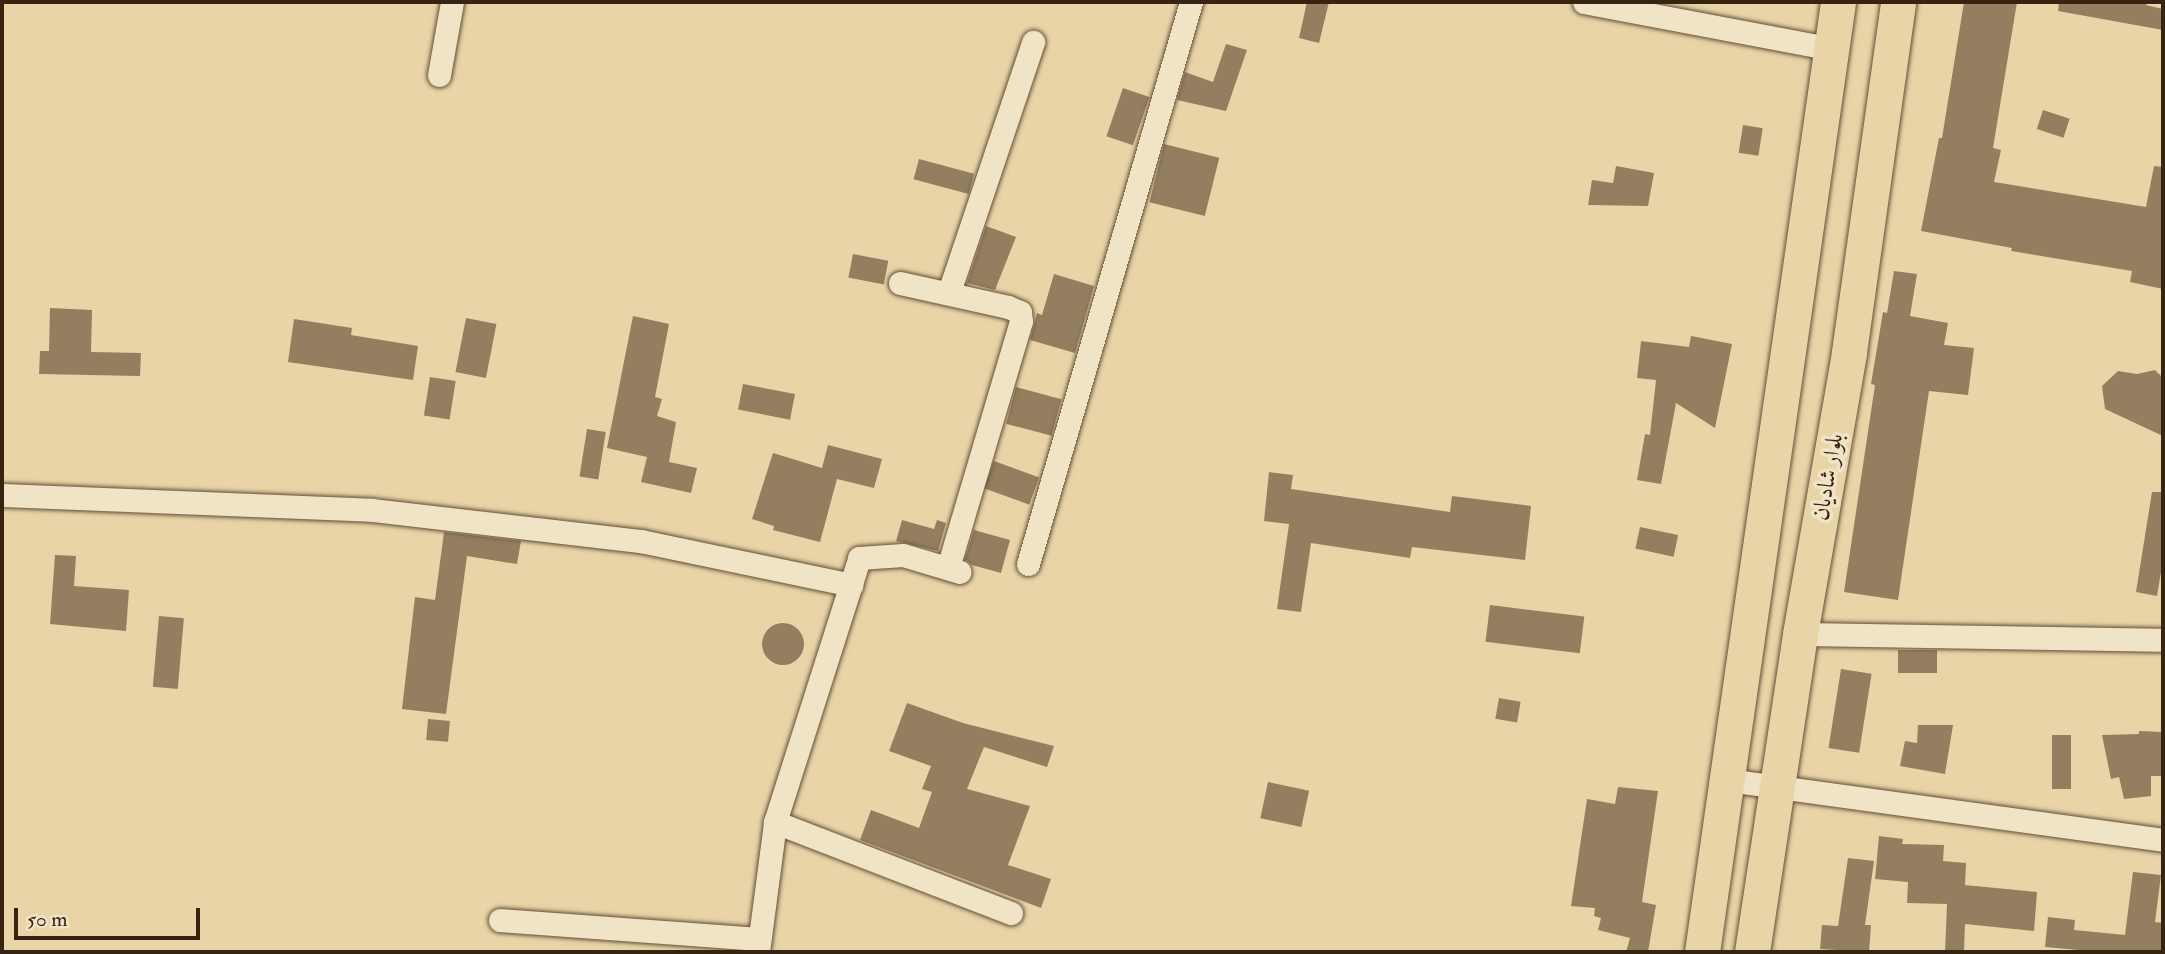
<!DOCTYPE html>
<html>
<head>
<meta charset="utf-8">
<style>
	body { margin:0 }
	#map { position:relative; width:2165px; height:954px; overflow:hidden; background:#e8d4a7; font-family:"IM FELL Double Pica",Amiri,serif }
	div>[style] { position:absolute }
	.building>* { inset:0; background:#937f5f; transform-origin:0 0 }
	.round { border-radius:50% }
	.roads { filter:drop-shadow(0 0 2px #624f36) drop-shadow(0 0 2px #624f36) }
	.street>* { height:23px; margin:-11.5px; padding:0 11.5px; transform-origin:11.5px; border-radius:11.5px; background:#f0e3c6 }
	.primary>* { height:35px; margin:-17.5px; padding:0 17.5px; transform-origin:17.5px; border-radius:17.5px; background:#e8d4a7 }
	span { translate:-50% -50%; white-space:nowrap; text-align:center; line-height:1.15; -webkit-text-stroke:7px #f0e3c6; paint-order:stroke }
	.street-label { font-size:23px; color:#362310 }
	.frame { position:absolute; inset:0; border:4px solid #362310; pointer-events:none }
	.scale { position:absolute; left:14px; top:908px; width:186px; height:32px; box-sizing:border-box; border:4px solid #362310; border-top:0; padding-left:9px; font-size:21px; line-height:24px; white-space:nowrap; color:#362310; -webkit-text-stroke:5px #f0e3c6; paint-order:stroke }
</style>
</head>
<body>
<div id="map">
	<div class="building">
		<i style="clip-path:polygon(1307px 2px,1329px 2px,1319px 43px,1299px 38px)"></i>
		<i style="clip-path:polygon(1964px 2px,2017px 2px,1993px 148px,2001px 150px,1994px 182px,2146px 207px,2154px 166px,2163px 167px,2163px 289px,2130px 282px,2132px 271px,2011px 251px,2012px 248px,1921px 231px,1939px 138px,1942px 138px)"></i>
		<i style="clip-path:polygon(2059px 2px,2147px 2px,2146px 5px,2163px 9px,2163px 30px,2058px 11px)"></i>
		<i style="clip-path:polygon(1226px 44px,1247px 50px,1226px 111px,1177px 100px,1185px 72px,1213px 82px)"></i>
		<i style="left:1123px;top:88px;width:28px;height:51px;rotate:19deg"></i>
		<i style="left:2043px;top:110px;width:28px;height:20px;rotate:18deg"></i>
		<i style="left:1743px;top:125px;width:20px;height:28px;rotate:9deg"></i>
		<i style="left:1164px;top:144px;width:57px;height:60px;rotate:14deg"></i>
		<i style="left:919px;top:159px;width:57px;height:21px;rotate:15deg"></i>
		<i style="clip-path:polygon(1616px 166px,1654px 173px,1648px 206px,1588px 205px,1592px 180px,1613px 183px)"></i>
		<i style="clip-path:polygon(986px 226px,1016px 237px,995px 290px,967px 283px)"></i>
		<i style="left:853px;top:254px;width:36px;height:24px;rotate:11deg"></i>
		<i style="clip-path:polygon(1894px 271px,1917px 274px,1910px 316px,1948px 323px,1944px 345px,1974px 348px,1968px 395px,1929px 391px,1898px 600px,1844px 592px,1875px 385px,1871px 384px,1883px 312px,1887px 313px)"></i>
		<i style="clip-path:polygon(1054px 274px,1094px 286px,1075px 353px,1030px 340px,1037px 313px,1042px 315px)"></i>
		<i style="clip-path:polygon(50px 308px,92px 310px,91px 352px,141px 353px,140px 376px,39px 374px,40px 351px,49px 351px)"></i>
		<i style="clip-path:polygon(633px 316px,669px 324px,655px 397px,662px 399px,657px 416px,676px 422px,669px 462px,697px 468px,691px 493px,641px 482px,647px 457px,607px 448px)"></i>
		<i style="left:466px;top:318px;width:31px;height:55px;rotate:11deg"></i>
		<i style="clip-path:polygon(294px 319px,352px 328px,351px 335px,418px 346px,413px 380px,288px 362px)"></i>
		<i style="clip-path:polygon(1691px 336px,1732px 344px,1715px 428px,1676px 403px,1661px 484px,1637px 480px,1645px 434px,1650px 435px,1656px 380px,1637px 378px,1641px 341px,1689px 347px)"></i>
		<i style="clip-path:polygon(2155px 370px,2163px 378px,2163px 436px,2105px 409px,2102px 386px,2118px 371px,2137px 374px)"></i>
		<i style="left:430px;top:377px;width:26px;height:39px;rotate:9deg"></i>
		<i style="left:743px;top:384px;width:53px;height:26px;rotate:11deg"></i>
		<i style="left:1016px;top:387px;width:47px;height:38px;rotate:15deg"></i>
		<i style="left:587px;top:429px;width:19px;height:48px;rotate:9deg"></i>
		<i style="clip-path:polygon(828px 445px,882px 459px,874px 488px,837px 479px,820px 542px,773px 530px,774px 526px,752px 519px,773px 453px,822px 468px)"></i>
		<i style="left:994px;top:461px;width:48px;height:29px;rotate:20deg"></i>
		<i style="clip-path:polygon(1269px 472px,1293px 475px,1291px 489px,1450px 512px,1452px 496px,1531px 506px,1525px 560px,1412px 547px,1410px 558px,1311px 543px,1301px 612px,1277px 609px,1289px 524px,1264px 521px)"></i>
		<i style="clip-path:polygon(2152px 492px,2163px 492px,2163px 560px,2157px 596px,2136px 592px)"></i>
		<i style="clip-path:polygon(902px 520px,934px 529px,937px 520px,946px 523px,938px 551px,896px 541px)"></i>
		<i style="left:1640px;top:527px;width:39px;height:22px;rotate:12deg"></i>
		<i style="clip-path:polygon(974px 530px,1010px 540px,1001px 573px,972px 565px,965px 559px)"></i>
		<i style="clip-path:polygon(444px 532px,521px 541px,517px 564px,467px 556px,446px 714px,402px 709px,415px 597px,435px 600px)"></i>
		<i style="clip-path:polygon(55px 555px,76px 556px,74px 586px,129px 590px,126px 631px,50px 624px)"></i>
		<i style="left:1490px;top:605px;width:95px;height:37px;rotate:7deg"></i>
		<i style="left:159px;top:616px;width:25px;height:71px;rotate:5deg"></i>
		<i class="round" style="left:762px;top:623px;width:42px;height:42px"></i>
		<i style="left:1898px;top:650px;width:39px;height:23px"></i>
		<i style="left:1841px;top:669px;width:31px;height:80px;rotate:9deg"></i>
		<i style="left:1499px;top:698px;width:22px;height:21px;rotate:10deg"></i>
		<i style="clip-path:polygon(907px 703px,963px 723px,1054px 746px,1047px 767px,984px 747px,967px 789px,1030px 806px,1008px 865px,1051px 879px,1041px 908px,860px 840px,871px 810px,919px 828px,932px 792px,922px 789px,931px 766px,889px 751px)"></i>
		<i style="left:428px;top:719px;width:22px;height:21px;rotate:5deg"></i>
		<i style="clip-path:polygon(1918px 725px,1953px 725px,1945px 774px,1900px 766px,1905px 741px,1917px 743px)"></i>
		<i style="clip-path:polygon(2139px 731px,2163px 732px,2163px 776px,2151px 776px,2151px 796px,2124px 799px,2119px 777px,2111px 779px,2102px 735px,2139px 734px)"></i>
		<i style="left:2052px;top:735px;width:19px;height:54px"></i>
		<i style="left:1268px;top:782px;width:42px;height:37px;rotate:12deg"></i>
		<i style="clip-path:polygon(1618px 787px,1658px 791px,1642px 902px,1656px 905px,1648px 952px,1626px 952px,1630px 938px,1598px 930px,1601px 918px,1594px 916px,1595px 908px,1571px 906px,1587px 799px,1615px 804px)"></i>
		<i style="clip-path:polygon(1879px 836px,1903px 839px,1902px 844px,1944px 845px,1943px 861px,1966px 863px,1965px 885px,2037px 892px,2034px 931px,1965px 924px,1964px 952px,1945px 952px,1947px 904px,1907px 903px,1908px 882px,1875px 879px)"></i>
		<i style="clip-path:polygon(1848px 858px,1874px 861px,1865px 925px,1871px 925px,1869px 952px,1820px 949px,1822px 925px,1838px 926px)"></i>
		<i style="clip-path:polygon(2133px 872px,2161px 875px,2155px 922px,2163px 923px,2163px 952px,2101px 952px,2045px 947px,2048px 917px,2075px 920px,2074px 930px,2125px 935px)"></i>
	</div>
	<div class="roads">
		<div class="street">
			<i style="left:1584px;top:2px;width:252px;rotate:10.7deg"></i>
			<i style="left:439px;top:75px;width:74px;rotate:-79.9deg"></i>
			<i style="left:900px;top:283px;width:111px;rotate:12.5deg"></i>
			<i style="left:1008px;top:307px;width:13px;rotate:23deg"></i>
			<i style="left:1020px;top:312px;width:9px;rotate:84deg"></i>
			<i style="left:1021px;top:321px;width:257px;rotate:106.5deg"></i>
			<i style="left:949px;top:292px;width:264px;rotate:-71.4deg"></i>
			<i style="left:2px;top:495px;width:370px;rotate:2.3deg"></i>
			<i style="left:372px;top:510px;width:271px;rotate:6.6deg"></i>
			<i style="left:641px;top:541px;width:215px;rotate:11.8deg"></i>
			<i style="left:1028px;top:564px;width:585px;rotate:-73.83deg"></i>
			<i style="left:1800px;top:634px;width:363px;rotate:0.9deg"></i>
			<i style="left:1727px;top:780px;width:440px;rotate:7.8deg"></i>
			<i style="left:775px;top:822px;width:253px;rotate:21.1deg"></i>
			<i style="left:500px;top:920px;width:259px;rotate:4.2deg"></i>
			<i style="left:758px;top:952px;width:131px;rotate:-82.5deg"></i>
			<i style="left:775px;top:822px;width:277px;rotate:-72.3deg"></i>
			<i style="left:859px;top:558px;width:44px;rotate:-3.9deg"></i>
			<i style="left:903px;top:555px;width:59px;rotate:16.6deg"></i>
		</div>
		<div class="primary">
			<i style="left:1702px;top:952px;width:960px;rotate:-81.85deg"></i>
			<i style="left:1752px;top:952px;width:322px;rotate:-81.4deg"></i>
			<i style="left:1800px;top:634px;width:286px;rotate:-80.1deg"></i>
			<i style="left:1849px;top:352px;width:353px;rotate:-82deg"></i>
		</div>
	</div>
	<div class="street-label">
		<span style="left:1828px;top:477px;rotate:-80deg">بلوار شادیان</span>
	</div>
	<div class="frame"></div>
	<div class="scale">50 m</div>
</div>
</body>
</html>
